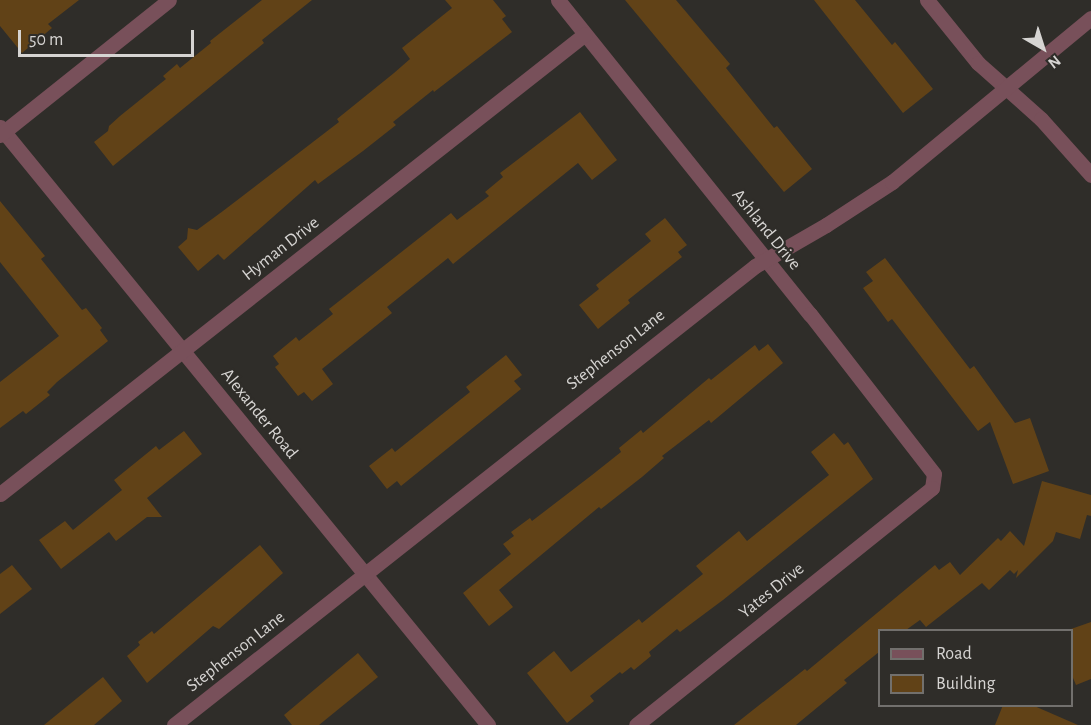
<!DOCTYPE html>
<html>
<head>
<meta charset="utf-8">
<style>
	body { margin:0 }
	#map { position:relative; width:1091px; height:725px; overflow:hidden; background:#2f2d29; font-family:"Alegreya Sans",sans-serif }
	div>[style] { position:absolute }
	.building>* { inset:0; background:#614217 }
	.minor>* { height:15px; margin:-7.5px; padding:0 7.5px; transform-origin:7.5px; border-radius:7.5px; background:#78505a }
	span { translate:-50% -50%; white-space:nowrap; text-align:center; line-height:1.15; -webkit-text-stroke:4.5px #2f2d29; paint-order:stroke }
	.street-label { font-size:18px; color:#d6d4d2 }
	.legend { position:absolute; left:878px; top:629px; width:195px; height:78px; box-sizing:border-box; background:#2f2d29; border:2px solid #72706d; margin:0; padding:8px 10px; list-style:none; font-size:18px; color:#d6d4d2 }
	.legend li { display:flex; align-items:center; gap:12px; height:30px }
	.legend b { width:30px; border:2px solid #72706d }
	.north { position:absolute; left:1013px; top:18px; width:60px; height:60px; -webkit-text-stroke:4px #2f2d29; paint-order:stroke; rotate:141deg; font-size:16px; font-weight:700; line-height:24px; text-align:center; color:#d6d4d2 }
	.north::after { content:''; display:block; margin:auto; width:21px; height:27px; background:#d6d4d2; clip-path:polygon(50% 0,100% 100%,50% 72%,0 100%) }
	.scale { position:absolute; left:18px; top:30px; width:176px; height:27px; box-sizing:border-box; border:3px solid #d6d4d2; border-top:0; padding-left:8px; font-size:18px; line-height:21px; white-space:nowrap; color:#d6d4d2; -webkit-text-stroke:4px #2f2d29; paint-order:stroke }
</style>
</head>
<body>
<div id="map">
	<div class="building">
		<i style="clip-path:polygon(0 0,79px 0,48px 24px,52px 28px,22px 53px,0 26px)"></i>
		<i style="clip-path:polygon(262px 0,312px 0,262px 40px,264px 43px,113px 166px,94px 142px,108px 131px,109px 126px,120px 116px,166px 79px,163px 76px,177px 64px,180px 68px,211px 43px,210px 41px)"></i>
		<i style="clip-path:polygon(445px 0,493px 0,506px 16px,502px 19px,512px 32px,434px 92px,433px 90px,393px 122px,396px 125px,363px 151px,318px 184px,315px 180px,224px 260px,218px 254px,198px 271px,178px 247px,187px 239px,188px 228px,197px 230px,223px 211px,339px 122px,337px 119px,394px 73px,410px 59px,402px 48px,452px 8px)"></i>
		<i style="clip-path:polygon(625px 0,676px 0,730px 64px,726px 68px,774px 128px,777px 126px,812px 169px,784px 192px)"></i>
		<i style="clip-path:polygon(814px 0,855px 0,892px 45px,895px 42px,933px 89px,903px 113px)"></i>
		<i style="clip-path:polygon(580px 112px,617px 160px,592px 180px,578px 163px,453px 264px,448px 258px,387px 307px,392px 313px,322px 369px,333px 384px,312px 401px,304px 392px,298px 396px,275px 367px,279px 364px,273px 356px,296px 337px,299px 341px,333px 314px,329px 309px,451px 213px,457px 220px,489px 196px,485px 192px,503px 177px,500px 173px)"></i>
		<i style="clip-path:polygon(0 201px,45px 256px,41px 259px,82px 310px,86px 308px,102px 328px,100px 330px,108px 341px,57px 382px,47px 392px,50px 395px,26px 414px,23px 411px,0 428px,0 382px,59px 336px,0 262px)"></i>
		<i style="clip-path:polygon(665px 218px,687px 245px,678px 252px,682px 257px,628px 300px,630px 303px,598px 329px,579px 305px,599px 289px,596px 285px,651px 241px,645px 234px)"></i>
		<i style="clip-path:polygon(885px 258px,970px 369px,974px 366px,1015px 423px,1030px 418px,1049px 471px,1013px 484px,990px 422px,978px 431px,892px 319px,888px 322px,863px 288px,873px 281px,866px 272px)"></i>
		<i style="clip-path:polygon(768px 344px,783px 363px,711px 423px,709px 420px,662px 456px,664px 458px,642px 477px,601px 509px,599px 507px,499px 590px,513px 607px,489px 626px,463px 593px,511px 554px,503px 544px,514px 536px,511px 532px,530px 518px,532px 521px,592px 475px,621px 452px,619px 448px,641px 430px,643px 433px,709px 378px,711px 380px,755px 345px,759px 351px)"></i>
		<i style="clip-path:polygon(506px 355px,522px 375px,514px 381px,521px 389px,401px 486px,397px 481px,387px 489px,369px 466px,392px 448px,395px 452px,470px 392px,466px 387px)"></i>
		<i style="clip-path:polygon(184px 431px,202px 454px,147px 498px,162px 517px,147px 517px,116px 541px,109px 532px,61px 569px,39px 540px,65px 521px,73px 530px,122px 490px,114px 480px,156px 446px,159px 450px)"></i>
		<i style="clip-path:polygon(834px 433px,844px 445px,848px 442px,873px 479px,723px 600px,680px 632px,677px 629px,649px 652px,651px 656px,634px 670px,631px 667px,622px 674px,620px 672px,590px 696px,594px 701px,567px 723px,527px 673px,554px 651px,571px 672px,639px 619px,642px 623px,703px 574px,696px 566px,739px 531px,747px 541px,829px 475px,811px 452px)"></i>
		<i style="clip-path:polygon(1042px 481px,1091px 495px,1091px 516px,1087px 515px,1080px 539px,1056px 532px,1053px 541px,1016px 578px,1018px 570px,1014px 574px,1010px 570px,989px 590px,982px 583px,926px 627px,920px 620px,906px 630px,879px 630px,879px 652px,844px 680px,847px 683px,796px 725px,734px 725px,805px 669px,807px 671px,935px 565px,939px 570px,950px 562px,960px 575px,998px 538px,1001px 541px,1010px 531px,1024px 546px)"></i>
		<i style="clip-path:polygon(260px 545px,283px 573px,219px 629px,213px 626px,147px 683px,127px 656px,140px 645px,138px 642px,152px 631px,154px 634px)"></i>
		<i style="clip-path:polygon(12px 565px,32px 589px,0 614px,0 574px)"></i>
		<i style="clip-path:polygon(1091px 622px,1091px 679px,1076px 685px,1071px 673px,1071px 629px)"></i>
		<i style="clip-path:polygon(358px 653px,378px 677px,319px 725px,292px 725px,284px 715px)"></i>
		<i style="clip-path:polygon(103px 677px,122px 701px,94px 725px,44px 725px)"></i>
		<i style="clip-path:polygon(1003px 705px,1032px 705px,1078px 725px,995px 725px)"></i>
	</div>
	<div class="minor">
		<i style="left:558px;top:0;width:403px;rotate:51.3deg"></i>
		<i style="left:810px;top:314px;width:202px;rotate:52.2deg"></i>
		<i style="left:934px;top:474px;width:14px;rotate:98deg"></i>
		<i style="left:932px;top:488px;width:379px;rotate:141.3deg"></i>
		<i style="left:927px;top:0;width:81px;rotate:51deg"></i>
		<i style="left:978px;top:63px;width:84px;rotate:41.6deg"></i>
		<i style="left:1041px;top:119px;width:75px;rotate:48.2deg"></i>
		<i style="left:0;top:127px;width:772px;rotate:50.78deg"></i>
		<i style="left:0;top:135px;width:216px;rotate:-38.6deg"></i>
		<i style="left:0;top:494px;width:744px;rotate:-38.18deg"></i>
		<i style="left:174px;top:725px;width:740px;rotate:-38.31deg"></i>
		<i style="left:755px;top:266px;width:82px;rotate:-30deg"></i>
		<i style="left:826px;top:225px;width:79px;rotate:-33.1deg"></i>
		<i style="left:892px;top:182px;width:258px;rotate:-39.5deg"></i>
	</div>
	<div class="street-label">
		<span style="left:766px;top:230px;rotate:51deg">Ashland Drive</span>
		<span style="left:281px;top:249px;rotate:-38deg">Hyman Drive</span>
		<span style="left:616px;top:350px;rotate:-38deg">Stephenson Lane</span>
		<span style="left:259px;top:414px;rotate:51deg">Alexander Road</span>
		<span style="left:772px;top:591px;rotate:-39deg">Yates Drive</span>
		<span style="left:236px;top:652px;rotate:-38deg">Stephenson Lane</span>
	</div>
	<ul class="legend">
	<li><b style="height:8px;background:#78505a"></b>Road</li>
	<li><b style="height:16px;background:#614217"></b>Building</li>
	</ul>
	<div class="north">N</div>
	<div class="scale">50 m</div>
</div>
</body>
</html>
